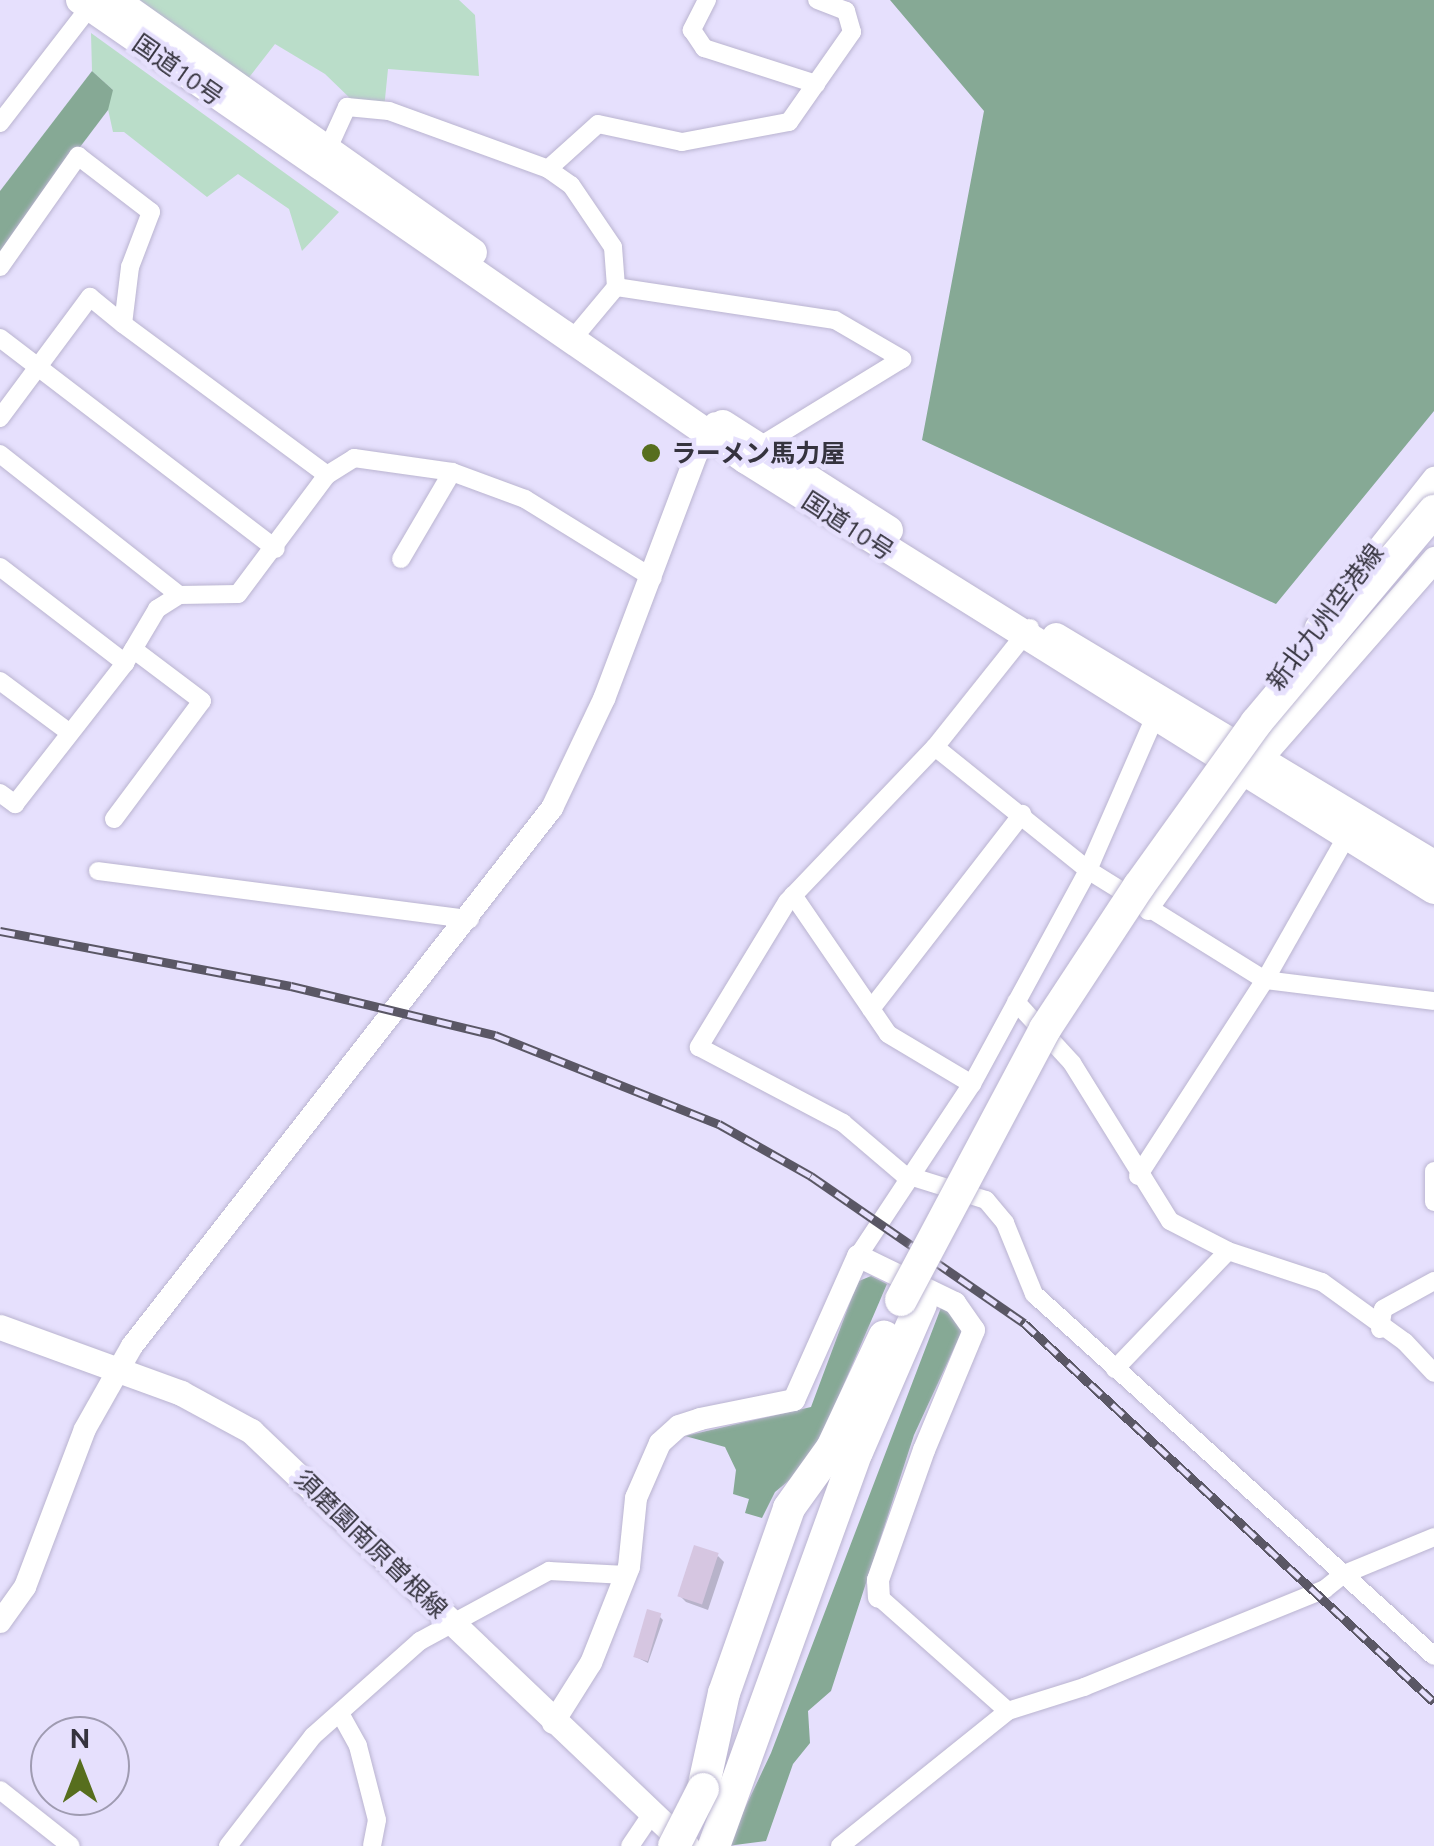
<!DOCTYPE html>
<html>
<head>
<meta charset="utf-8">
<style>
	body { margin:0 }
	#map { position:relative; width:1434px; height:1846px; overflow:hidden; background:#e6e0fd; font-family:Ubuntu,"Noto Sans JP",sans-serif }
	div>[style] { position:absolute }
	.green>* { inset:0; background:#baddc9 }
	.forest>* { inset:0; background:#86a995 }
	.shadow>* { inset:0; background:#0003 }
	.building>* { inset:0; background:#d6c6e1; transform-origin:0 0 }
	.roads { filter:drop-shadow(0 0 2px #bab4d0) drop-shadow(0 0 2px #bab4d0) }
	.minor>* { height:18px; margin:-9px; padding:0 9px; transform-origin:9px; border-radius:9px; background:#fff }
	.tertiary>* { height:22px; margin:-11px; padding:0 11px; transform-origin:11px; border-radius:11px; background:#fff }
	.secondary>* { height:25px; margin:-12.5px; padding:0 12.5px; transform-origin:12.5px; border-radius:12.5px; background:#fff }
	.trunk>* { height:28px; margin:-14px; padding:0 14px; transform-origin:14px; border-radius:14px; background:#fff }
	.motorway>* { height:32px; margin:-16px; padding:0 16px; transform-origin:16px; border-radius:16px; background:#fff }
	.rail>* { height:9px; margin-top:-4.5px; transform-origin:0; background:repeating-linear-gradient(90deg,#e6e0fd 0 15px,#5a5765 0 30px); box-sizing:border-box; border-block:2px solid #5a5765 }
	.bridges { filter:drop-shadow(0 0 2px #bab4d0) drop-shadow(0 0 2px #bab4d0) }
	.motorway-bridge>* { height:32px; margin:-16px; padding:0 16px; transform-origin:16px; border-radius:16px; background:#fff }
	.dots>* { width:28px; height:28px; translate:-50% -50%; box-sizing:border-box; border:5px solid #e6e0fd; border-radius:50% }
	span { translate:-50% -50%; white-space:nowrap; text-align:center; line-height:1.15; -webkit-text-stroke:9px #e6e0fd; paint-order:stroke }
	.street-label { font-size:25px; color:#35333e }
	.poi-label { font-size:25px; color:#35333e; font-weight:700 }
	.left { translate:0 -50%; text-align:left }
	.north { position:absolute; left:30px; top:1716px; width:100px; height:100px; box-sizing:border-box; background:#e6e0fd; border:2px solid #9f9bb1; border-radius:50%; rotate:0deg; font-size:28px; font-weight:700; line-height:40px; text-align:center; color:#35333e }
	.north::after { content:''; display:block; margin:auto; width:35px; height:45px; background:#576e1e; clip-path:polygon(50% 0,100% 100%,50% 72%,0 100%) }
</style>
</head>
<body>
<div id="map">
	<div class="green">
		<i style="clip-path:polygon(140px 0,459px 0,475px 15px,479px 76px,388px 69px,384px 109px,355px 103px,325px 74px,275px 44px,247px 80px)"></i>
		<i style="clip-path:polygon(91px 33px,339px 212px,302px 251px,289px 209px,238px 174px,207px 197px,124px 132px,113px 132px,106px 100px,113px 90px,92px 71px)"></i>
	</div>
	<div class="forest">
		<i style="clip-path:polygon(890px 0,1434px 0,1434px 411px,1276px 604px,922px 440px,984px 111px)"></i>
		<i style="clip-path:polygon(92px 71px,113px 90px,108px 110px,0 253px,0 191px)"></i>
		<i style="clip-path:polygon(871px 1276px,887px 1284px,810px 1463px,775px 1492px,762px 1518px,745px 1513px,749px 1499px,733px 1494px,736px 1470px,725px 1447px,685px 1436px,811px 1407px,852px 1297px,859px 1281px)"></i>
		<i style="clip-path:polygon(942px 1305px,960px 1321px,962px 1331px,914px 1435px,831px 1691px,808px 1711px,810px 1743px,793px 1764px,766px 1841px,727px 1846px,771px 1753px)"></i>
	</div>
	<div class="shadow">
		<i style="clip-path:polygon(718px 1556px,724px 1562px,708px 1610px,686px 1602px,679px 1595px)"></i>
		<i style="clip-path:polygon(659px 1616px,663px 1620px,648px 1663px,634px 1656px)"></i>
	</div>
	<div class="building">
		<i style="left:694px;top:1545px;width:26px;height:54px;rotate:18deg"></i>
		<i style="left:647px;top:1609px;width:15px;height:50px;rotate:16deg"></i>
	</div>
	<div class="roads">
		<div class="minor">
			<i style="left:707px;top:0;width:34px;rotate:117deg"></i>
			<i style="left:692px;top:30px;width:22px;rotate:56deg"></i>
			<i style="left:704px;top:48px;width:118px;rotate:17.8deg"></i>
			<i style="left:0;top:123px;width:155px;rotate:-52.3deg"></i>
			<i style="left:325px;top:155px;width:53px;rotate:-65.4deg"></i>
			<i style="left:347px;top:107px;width:42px;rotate:5.4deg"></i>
			<i style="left:389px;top:111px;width:169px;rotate:20deg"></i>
			<i style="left:548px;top:169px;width:28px;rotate:35deg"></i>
			<i style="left:571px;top:185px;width:75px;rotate:55.9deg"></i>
			<i style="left:613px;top:247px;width:40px;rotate:85.7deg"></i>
			<i style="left:616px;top:287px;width:72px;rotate:129.9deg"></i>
			<i style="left:548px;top:169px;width:67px;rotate:-42deg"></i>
			<i style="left:598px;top:124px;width:86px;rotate:12.1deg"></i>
			<i style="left:682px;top:142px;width:109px;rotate:-10.6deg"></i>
			<i style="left:789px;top:122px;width:110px;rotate:-55deg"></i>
			<i style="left:852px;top:32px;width:22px;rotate:-106deg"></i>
			<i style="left:846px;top:11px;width:31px;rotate:-159deg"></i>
			<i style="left:0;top:267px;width:136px;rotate:-54.9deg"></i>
			<i style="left:78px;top:156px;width:92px;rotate:37.5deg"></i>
			<i style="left:151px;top:212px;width:59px;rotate:110.9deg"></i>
			<i style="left:130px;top:267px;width:57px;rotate:97deg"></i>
			<i style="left:123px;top:324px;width:254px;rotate:36.5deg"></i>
			<i style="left:616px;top:287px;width:221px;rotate:8.6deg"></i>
			<i style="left:835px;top:320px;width:78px;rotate:30.2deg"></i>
			<i style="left:902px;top:359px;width:167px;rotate:148.5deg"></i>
			<i style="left:0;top:338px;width:347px;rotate:37.4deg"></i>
			<i style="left:0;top:418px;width:151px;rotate:-53.4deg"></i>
			<i style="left:90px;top:297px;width:43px;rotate:39.3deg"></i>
			<i style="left:0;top:454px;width:228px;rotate:38.2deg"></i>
			<i style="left:401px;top:559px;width:101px;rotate:-59.6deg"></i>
			<i style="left:0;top:567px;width:158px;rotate:37.5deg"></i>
			<i style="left:1030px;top:628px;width:152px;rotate:128.6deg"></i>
			<i style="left:935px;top:747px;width:214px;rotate:133.7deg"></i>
			<i style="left:787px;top:902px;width:170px;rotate:121.3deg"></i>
			<i style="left:699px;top:1047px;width:163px;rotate:27.8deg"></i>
			<i style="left:843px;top:1123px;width:79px;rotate:40.4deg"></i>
			<i style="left:903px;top:1174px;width:87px;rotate:17.4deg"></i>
			<i style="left:986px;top:1200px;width:30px;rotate:50deg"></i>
			<i style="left:1005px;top:1223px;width:77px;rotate:67.8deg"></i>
			<i style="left:1034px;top:1294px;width:539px;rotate:42.15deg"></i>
			<i style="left:0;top:681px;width:87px;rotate:36.6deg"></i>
			<i style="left:935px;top:747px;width:196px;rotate:38.8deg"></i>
			<i style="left:1088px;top:870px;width:208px;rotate:31.9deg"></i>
			<i style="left:1265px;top:980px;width:170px;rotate:7.1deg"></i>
			<i style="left:0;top:793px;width:19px;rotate:36deg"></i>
			<i style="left:15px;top:804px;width:179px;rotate:-52deg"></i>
			<i style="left:125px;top:663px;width:63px;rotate:-59.3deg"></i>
			<i style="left:157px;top:609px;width:26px;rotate:-32deg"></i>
			<i style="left:179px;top:595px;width:59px;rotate:-1deg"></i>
			<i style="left:238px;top:594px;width:149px;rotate:-53.2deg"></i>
			<i style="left:327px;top:475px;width:32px;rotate:-32deg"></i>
			<i style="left:354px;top:458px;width:99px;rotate:8.1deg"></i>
			<i style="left:452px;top:472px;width:78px;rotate:20.3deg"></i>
			<i style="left:525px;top:499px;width:150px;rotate:31.7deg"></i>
			<i style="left:114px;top:819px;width:147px;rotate:-53.3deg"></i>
			<i style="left:202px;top:701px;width:86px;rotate:-143deg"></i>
			<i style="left:98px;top:871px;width:375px;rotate:7.4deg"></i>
			<i style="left:793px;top:895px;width:168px;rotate:55.6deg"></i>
			<i style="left:888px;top:1034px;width:98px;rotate:30.8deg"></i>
			<i style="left:1148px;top:911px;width:168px;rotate:-54.4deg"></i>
			<i style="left:1016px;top:1002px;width:83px;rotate:47.4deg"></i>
			<i style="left:1072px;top:1063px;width:186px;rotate:58.2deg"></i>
			<i style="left:1170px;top:1221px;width:65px;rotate:27.3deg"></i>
			<i style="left:1228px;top:1251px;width:99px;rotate:18.3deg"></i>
			<i style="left:1322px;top:1282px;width:102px;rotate:35.9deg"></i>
			<i style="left:1405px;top:1342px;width:42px;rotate:46.9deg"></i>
			<i style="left:871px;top:1009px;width:247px;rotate:-52.2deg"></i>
			<i style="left:1434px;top:1171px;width:31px;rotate:90deg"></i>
			<i style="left:1138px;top:1176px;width:234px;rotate:-57.1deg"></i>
			<i style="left:1265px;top:980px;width:176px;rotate:-60.4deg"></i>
			<i style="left:858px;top:1256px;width:206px;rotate:-56.5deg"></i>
			<i style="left:972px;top:1084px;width:243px;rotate:-61.5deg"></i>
			<i style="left:1088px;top:870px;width:165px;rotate:-66.4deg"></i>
			<i style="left:1380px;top:1329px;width:20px;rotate:-81deg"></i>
			<i style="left:1383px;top:1309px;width:58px;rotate:-28.8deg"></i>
			<i style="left:1115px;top:1369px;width:163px;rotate:-46.2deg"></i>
			<i style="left:879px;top:1597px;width:172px;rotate:41.5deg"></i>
			<i style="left:341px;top:1715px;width:35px;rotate:61deg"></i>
			<i style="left:358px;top:1746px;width:76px;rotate:75.6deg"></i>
			<i style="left:377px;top:1820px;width:26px;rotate:101deg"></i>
			<i style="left:0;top:1790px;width:90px;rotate:38.3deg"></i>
			<i style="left:228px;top:1846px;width:139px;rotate:-52.3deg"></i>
			<i style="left:313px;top:1736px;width:143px;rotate:-41.6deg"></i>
			<i style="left:420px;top:1641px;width:147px;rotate:-28.5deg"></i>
			<i style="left:549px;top:1571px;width:77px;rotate:3deg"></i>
			<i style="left:630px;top:1846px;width:41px;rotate:-55.9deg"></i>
			<i style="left:840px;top:1846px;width:216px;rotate:-38.8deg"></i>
			<i style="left:1008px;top:1711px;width:80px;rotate:-17.5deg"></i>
			<i style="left:1084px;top:1687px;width:260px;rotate:-22.1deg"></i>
			<i style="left:1325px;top:1589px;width:22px;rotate:-39deg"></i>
			<i style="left:1342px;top:1575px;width:100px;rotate:-22.4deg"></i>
		</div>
		<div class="tertiary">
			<i style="left:0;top:1622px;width:43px;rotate:-54.5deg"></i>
			<i style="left:25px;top:1587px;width:169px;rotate:-69.2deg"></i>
			<i style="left:85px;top:1429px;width:95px;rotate:-60.5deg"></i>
			<i style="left:132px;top:1346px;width:683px;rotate:-52.02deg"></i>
			<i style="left:552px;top:808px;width:121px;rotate:-64.5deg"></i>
			<i style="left:604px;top:699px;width:261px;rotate:-69.3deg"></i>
			<i style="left:696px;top:455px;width:37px;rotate:-59deg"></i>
			<i style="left:553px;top:1723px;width:71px;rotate:-57.7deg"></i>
			<i style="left:591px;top:1663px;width:103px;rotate:-68.4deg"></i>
			<i style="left:629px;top:1567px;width:69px;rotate:-84.2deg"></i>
			<i style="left:636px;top:1498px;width:60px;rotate:-66.4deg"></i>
			<i style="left:660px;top:1443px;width:25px;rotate:-42deg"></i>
			<i style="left:679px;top:1426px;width:22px;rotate:-18deg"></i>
			<i style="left:700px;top:1419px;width:96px;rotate:-11.4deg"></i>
			<i style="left:794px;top:1400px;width:158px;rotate:-66deg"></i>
			<i style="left:858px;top:1256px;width:108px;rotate:25.9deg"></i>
			<i style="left:955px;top:1303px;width:33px;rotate:55deg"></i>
			<i style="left:974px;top:1330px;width:130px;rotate:112.6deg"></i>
			<i style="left:924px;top:1450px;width:138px;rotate:109.5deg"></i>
			<i style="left:878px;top:1580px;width:17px;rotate:87deg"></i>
		</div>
		<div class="secondary">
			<i style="left:1317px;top:627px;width:189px;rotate:-51.7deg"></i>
			<i style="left:1246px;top:774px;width:286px;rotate:-48.8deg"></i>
			<i style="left:0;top:1327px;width:193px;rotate:20deg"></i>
			<i style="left:181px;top:1393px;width:80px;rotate:28.5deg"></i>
			<i style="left:251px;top:1431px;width:602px;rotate:43.59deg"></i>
		</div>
		<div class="trunk">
			<i style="left:80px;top:0;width:809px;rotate:34.63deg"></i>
			<i style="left:746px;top:460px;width:811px;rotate:32.01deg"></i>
			<i style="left:115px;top:0;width:438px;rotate:35.2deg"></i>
			<i style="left:723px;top:424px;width:197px;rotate:32.6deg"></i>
			<i style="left:1056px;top:637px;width:441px;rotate:31deg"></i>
		</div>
		<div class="motorway">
			<i style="left:703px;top:1789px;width:98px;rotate:-77.7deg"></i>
			<i style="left:724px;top:1693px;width:196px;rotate:-70.6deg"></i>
			<i style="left:789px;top:1508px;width:74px;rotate:-54.4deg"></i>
			<i style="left:832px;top:1448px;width:123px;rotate:-64.9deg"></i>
			<i style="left:714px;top:1846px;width:419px;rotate:-70.1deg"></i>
			<i style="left:857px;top:1452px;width:161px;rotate:-66.6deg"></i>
		</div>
	</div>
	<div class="rail">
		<i style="left:0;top:931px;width:296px;rotate:10.7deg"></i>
		<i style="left:291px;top:986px;width:210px;rotate:13.5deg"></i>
		<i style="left:495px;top:1035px;width:241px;rotate:21.7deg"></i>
		<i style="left:719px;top:1124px;width:106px;rotate:29.5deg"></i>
		<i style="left:811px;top:1176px;width:259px;rotate:34.6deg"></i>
		<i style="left:1024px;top:1323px;width:558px;rotate:42.75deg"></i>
	</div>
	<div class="bridges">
		<div class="motorway-bridge">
			<i style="left:901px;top:1300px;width:307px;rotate:-62deg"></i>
			<i style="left:1045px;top:1029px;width:171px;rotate:-56.7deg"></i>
			<i style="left:1139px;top:886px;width:201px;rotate:-54.3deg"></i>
			<i style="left:1256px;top:723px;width:277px;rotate:-50deg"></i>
			<i style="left:674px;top:1846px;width:64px;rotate:-63deg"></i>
		</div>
	</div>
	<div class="dots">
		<i style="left:651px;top:453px;background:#576e1e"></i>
	</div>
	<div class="street-label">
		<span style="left:178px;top:70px;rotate:35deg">国道10号</span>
		<span style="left:848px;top:526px;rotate:33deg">国道10号</span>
		<span style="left:1325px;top:617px;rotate:-53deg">新北九州空港線</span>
		<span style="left:371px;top:1544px;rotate:44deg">須磨園南原曽根線</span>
	</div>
	<div class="poi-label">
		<span class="left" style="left:671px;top:453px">ラーメン馬力屋</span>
	</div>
	<div class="north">N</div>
</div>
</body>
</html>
